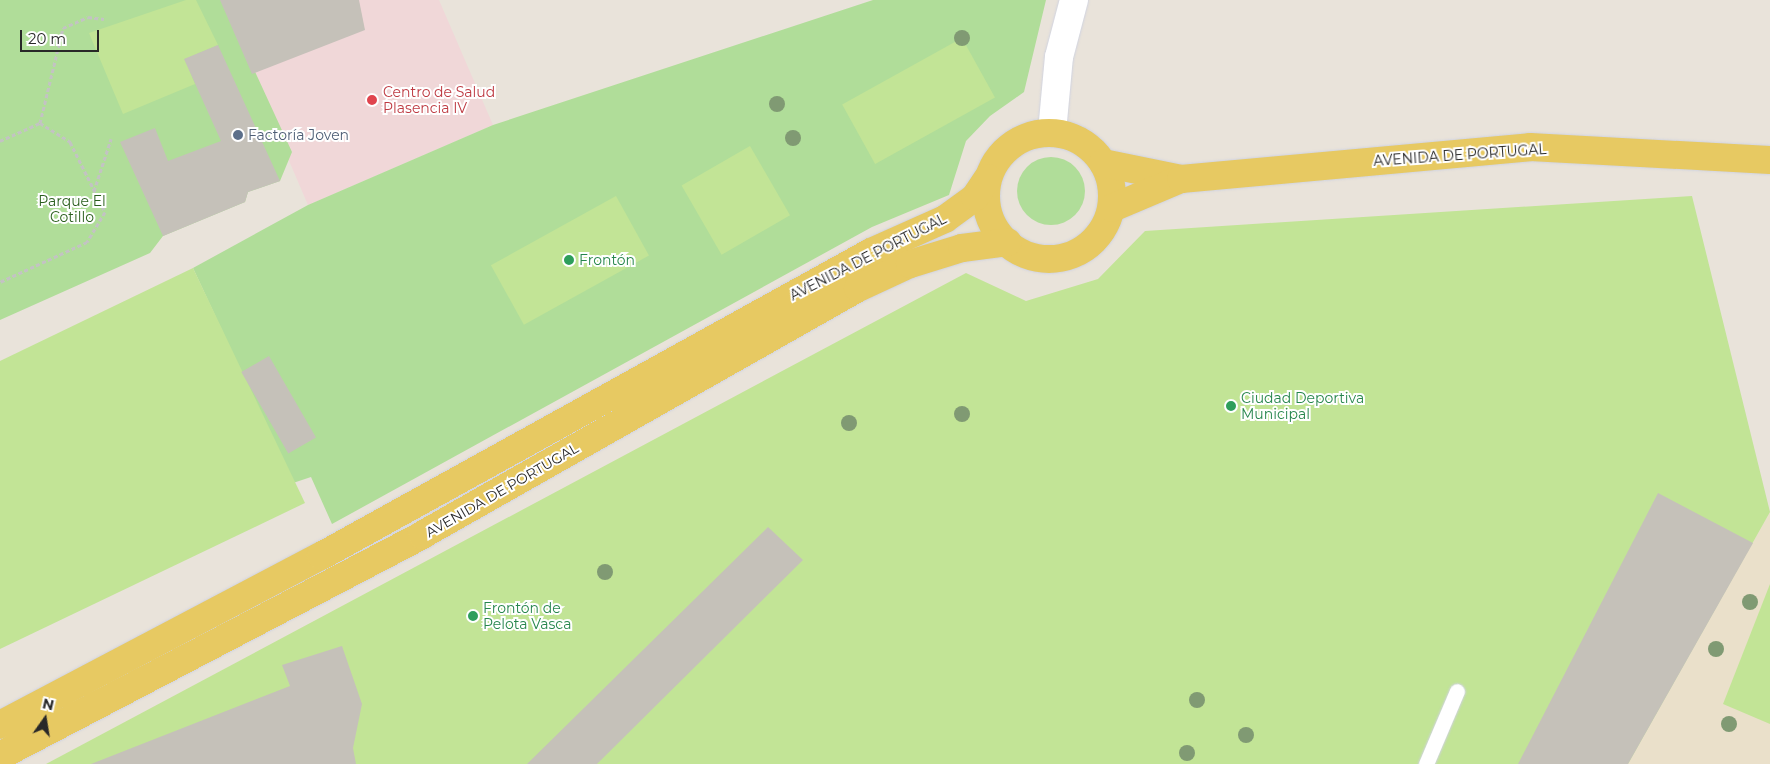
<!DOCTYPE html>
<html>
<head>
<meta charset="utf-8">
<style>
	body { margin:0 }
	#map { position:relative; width:1770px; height:764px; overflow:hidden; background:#e9e3da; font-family:Montserrat,sans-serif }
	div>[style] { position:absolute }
	.education>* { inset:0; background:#eae0ca }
	.medical>* { inset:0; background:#f0d7d8 }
	.green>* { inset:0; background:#b0dd99 }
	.round { border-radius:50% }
	.pitch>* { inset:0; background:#c2e496; transform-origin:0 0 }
	.building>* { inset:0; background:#c5c1b9; transform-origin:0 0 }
	.path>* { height:3px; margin-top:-1.5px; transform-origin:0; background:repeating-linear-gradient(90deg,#c3c3c3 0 4px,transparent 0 6.5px) }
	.roads { filter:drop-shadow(0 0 1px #d0d3e0) drop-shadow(0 0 1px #d0d3e0) }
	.lane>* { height:15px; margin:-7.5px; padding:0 7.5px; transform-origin:7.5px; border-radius:7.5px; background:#fff }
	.street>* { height:28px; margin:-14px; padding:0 14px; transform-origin:14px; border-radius:14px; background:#fff }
	.primary>* { height:28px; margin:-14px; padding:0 14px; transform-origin:14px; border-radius:14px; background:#e7c962 }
	.primary>.ring { margin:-14px; padding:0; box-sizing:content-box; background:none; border:28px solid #e7c962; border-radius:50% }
	.trees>* { width:16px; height:16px; margin:-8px; border-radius:50%; background:#809a73 }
	.dots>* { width:14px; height:14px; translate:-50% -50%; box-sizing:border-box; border:2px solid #fff; border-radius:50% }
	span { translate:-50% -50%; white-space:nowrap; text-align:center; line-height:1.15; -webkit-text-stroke:4px #fff; paint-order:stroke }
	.health-label { font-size:14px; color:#be3a42 }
	.left { translate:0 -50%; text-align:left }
	.service-label { font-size:14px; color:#4e5e75 }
	.street-label { font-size:14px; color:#282828 }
	.park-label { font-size:14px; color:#2b5f1e }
	.leisure-label { font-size:14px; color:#27864d }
	.north { position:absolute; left:20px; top:694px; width:50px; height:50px; -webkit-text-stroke:4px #fff; paint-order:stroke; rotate:13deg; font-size:14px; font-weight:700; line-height:20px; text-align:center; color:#282828 }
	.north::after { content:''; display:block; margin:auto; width:18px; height:22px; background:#282828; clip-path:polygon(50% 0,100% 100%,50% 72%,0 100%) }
	.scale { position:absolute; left:20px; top:30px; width:79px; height:22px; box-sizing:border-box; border:2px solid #282828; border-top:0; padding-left:6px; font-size:15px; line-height:18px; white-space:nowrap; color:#282828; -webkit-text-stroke:4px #fff; paint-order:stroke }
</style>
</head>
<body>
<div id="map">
	<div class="education">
		<i style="clip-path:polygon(1770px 512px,1770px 764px,1628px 764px)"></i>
	</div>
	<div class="medical">
		<i style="clip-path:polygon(220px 0,439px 0,493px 125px,308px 205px)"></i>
	</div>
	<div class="green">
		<i style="clip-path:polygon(0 0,222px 0,292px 152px,280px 181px,248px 192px,245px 202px,163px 236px,150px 253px,0 320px)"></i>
		<i style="clip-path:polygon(873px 0,1046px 0,1024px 92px,990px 116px,966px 141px,949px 195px,872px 227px,332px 524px,311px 477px,293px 483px,193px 268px,308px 205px,493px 125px)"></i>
		<i class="round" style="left:1017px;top:157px;width:68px;height:68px"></i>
	</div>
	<div class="pitch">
		<i style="clip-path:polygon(186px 0,196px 0,218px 45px,185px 59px,195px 84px,123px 114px,89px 33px)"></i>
		<i style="left:962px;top:38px;width:68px;height:137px;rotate:61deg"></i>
		<i style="left:750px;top:146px;width:80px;height:79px;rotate:60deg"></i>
		<i style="left:616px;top:196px;width:68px;height:143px;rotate:61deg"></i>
		<i style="clip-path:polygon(1692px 196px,1770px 512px,1628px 764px,46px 764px,966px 273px,1026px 301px,1098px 279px,1145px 231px)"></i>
		<i style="clip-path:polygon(193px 268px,305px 503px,0 649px,0 361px)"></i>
		<i style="clip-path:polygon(1770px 584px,1770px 724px,1723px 704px)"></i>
	</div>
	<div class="building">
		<i style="clip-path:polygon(220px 0,359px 0,365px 30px,252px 74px)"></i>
		<i style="clip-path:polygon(218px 45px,280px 181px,248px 192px,245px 202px,163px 236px,120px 142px,155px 128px,168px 161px,221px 141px,184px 59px)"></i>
		<i style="left:269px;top:356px;width:94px;height:32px;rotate:60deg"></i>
		<i style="clip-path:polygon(1658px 493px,1753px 543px,1628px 764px,1518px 764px)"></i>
		<i style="clip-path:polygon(768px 527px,803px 560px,597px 764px,527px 764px)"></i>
		<i style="clip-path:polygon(342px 646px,362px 704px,353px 748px,356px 764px,91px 764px,290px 686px,282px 665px)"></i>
	</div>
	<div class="path">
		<i style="left:40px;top:123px;width:98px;rotate:-76.4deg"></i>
		<i style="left:63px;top:28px;width:27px;rotate:-24deg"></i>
		<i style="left:88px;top:17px;width:16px;rotate:7deg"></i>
		<i style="left:0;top:141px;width:44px;rotate:-24.2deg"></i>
		<i style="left:40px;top:123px;width:36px;rotate:32deg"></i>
		<i style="left:70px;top:142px;width:78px;rotate:63.4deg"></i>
		<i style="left:105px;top:212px;width:35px;rotate:121deg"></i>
		<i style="left:87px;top:242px;width:96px;rotate:155.3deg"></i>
		<i style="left:94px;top:191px;width:55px;rotate:-71.9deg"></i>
	</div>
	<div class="roads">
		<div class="lane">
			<i style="left:1426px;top:764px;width:79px;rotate:-67deg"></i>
		</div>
		<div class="street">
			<i style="left:1052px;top:132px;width:75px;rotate:-84.7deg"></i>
			<i style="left:1059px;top:57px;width:59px;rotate:-75.3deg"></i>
		</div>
		<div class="primary">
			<i class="ring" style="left:986px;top:133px;width:98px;height:98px"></i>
			<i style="left:1103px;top:163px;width:80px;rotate:11.6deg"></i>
			<i style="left:1112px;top:208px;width:75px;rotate:-22.8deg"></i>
			<i style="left:1181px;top:179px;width:350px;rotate:-5.2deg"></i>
			<i style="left:1530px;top:147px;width:240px;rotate:3.1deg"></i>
			<i style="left:0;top:725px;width:363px;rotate:-27.8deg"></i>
			<i style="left:321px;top:556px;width:628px;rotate:-28.93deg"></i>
			<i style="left:871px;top:252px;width:81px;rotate:-24deg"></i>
			<i style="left:945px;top:219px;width:37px;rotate:-36deg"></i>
			<i style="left:975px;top:197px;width:23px;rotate:-56deg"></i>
			<i style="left:0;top:756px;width:476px;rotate:-27.6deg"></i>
			<i style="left:422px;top:535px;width:501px;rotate:-29.53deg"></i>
			<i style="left:858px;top:288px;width:57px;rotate:-24.8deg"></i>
			<i style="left:910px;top:264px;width:54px;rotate:-17.1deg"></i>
			<i style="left:962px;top:248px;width:46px;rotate:-7.4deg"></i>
		</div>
	</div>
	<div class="trees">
		<i style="left:962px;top:38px"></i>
		<i style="left:777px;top:104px"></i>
		<i style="left:793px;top:138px"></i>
		<i style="left:962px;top:414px"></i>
		<i style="left:849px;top:423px"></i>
		<i style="left:605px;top:572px"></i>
		<i style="left:1750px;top:602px"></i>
		<i style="left:1716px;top:649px"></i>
		<i style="left:1197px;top:700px"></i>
		<i style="left:1729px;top:724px"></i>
		<i style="left:1246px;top:735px"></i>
		<i style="left:1187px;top:753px"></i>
	</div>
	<div class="dots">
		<i style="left:372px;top:100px;background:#e0444e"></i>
		<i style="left:238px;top:135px;background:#5c6f8a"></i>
		<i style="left:569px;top:260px;background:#2e9e5b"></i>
		<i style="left:1231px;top:406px;background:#2e9e5b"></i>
		<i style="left:473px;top:616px;background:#2e9e5b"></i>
	</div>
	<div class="health-label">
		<span class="left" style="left:383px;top:100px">Centro de Salud<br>Plasencia IV</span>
	</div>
	<div class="service-label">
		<span class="left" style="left:248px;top:135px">Factoría Joven</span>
	</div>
	<div class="street-label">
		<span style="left:1460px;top:155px;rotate:-4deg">AVENIDA DE PORTUGAL</span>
		<span style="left:868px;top:257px;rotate:-27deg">AVENIDA DE PORTUGAL</span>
		<span style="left:502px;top:490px;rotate:-30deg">AVENIDA DE PORTUGAL</span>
	</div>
	<div class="park-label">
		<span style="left:72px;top:209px">Parque El<br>Cotillo</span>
	</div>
	<div class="leisure-label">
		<span class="left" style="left:579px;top:260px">Frontón</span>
		<span class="left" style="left:1241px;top:406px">Ciudad Deportiva<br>Municipal</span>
		<span class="left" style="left:483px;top:616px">Frontón de<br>Pelota Vasca</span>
	</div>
	<div class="north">N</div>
	<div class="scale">20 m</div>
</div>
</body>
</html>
